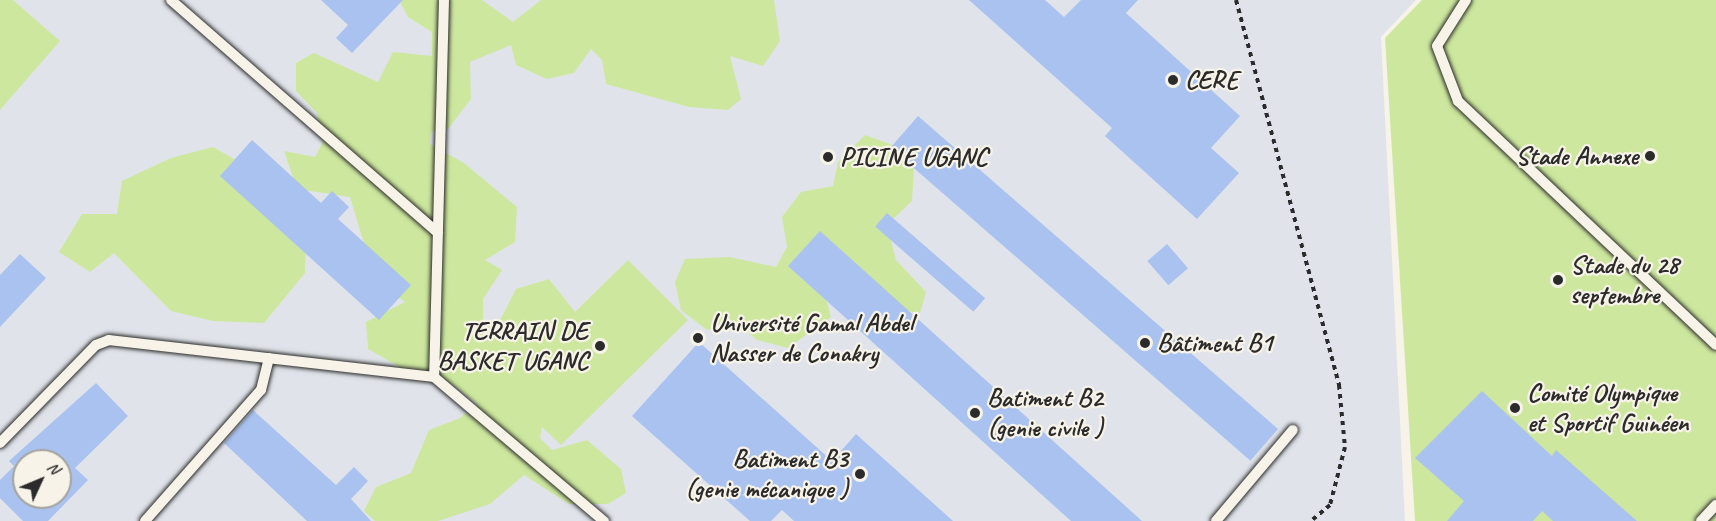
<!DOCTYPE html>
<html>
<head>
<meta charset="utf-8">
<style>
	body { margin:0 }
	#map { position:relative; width:1716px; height:521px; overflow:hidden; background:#f7f3e8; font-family:Caveat,sans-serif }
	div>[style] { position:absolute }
	.built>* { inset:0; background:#e0e4ea }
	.green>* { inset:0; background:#cde89e }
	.building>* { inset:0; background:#a9c2f0; transform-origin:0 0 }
	.path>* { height:4px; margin-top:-2px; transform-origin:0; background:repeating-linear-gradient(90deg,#2b2b2b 0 4.5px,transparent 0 9px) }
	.roads { filter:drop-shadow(0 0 2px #2b2b2b) drop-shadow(0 0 2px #2b2b2b) }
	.service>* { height:10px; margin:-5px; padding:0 5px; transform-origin:5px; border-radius:5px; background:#f7f3e8 }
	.dots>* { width:16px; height:16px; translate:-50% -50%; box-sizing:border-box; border:3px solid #f7f3e8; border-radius:50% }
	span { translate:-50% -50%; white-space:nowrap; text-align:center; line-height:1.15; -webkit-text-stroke:4.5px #f7f3e8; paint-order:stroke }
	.poi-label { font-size:26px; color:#2b2b2b; font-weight:700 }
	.left { translate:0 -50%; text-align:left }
	.right { translate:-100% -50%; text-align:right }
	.north { position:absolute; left:12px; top:449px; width:60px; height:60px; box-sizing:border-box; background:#f7f3e8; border:2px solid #a5a39c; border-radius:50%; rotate:46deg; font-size:16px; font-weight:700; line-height:24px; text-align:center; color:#2b2b2b }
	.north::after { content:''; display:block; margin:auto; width:21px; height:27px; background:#2b2b2b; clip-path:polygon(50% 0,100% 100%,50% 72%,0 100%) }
</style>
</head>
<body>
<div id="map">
	<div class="built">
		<i style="clip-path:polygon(evenodd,0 0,1416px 0,1381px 37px,1405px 521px,0 521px,0 0,24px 461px,60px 461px,60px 497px,24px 497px,24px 461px)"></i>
	</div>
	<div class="green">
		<i style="clip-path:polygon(0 0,13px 0,60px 41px,0 110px)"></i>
		<i style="clip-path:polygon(399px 0,482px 0,513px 22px,541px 0,774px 0,780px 41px,763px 66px,730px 56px,741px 99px,728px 110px,689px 107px,606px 84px,602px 60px,591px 49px,574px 73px,547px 79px,516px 65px,511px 45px,470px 62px,471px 99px,448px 129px,431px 132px,430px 144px,464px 163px,517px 207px,515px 242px,485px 260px,502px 270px,483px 299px,483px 320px,499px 322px,516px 289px,549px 279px,575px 312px,628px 260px,688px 320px,561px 445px,542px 427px,540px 438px,552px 450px,587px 440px,621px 469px,626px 493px,608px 504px,569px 504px,524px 475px,490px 504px,438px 521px,375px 521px,364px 511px,376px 487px,411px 473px,429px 430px,460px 418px,477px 404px,452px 384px,414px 375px,368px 349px,366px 322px,405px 302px,375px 280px,350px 197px,297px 189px,284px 151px,315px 157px,323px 142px,317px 113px,296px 91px,296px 63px,314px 53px,378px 82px,393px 52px,432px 56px,432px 32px,408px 17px)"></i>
		<i style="clip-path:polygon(1422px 0,1716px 0,1716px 521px,1415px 521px,1385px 38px)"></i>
		<i style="clip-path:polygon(865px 135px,915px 153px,912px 201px,887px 225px,896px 260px,926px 292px,920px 313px,876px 306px,815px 260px,831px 317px,788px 348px,757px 340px,737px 323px,707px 330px,681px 310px,675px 282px,685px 259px,729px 257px,776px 267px,787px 247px,782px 217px,801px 192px,833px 186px,838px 162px)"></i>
		<i style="clip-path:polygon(213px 147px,261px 174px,306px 228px,305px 273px,264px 323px,213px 321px,171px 311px,114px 253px,90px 272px,59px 252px,82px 214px,117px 214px,122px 181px,171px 158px)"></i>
	</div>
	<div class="building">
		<i style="clip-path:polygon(321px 0,403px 0,352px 53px,336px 38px,348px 25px)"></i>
		<i style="clip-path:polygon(969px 0,1045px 0,1064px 17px,1081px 0,1138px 0,1126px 13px,1240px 116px,1211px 148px,1239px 173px,1197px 219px,1105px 136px,1112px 128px)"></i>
		<i style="left:918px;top:116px;width:477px;height:42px;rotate:41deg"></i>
		<i style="clip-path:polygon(252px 140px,321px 203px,332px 191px,349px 207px,338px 219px,411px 285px,379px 320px,220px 176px)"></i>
		<i style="left:887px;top:213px;width:130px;height:18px;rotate:41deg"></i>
		<i style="clip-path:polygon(820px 231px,859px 266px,1142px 521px,1071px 521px,788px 266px)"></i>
		<i style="left:1167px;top:244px;width:32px;height:26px;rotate:49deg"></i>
		<i style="clip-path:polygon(20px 254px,46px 278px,0 327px,0 275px)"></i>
		<i style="clip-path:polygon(699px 342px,832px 461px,856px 434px,953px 521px,794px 521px,782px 510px,771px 521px,750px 521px,632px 416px)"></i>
		<i style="clip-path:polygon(evenodd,96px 383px,128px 416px,75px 468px,88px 480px,48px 521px,23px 521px,0 498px,0 480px,14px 466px,9px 461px,96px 383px,24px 461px,60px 461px,60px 497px,24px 497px,24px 461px)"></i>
		<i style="clip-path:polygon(1482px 391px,1552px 456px,1556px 450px,1637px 521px,1553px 521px,1542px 511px,1533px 521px,1447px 521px,1464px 501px,1415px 458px)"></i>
		<i style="clip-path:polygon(253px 410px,336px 485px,354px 467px,368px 481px,351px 499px,371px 521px,307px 521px,224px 443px)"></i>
	</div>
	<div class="path">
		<i style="left:1236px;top:0;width:399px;rotate:75deg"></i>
		<i style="left:1339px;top:385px;width:62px;rotate:84.5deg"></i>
		<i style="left:1345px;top:447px;width:60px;rotate:104.5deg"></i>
		<i style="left:1330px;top:505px;width:25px;rotate:140deg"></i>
	</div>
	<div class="roads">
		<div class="service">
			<i style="left:171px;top:0;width:354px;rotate:41.1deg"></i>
			<i style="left:444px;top:0;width:377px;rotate:91.5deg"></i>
			<i style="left:434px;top:377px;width:223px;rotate:40.3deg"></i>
			<i style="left:1466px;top:0;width:54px;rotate:122.2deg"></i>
			<i style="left:1437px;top:46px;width:59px;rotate:69.1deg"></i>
			<i style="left:1458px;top:101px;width:355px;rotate:43.4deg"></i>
			<i style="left:0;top:443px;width:137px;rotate:-45.6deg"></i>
			<i style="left:96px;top:345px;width:14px;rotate:-21deg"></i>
			<i style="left:109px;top:340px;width:327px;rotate:6.5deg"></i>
			<i style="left:145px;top:521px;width:175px;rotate:-48.5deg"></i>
			<i style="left:261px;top:390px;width:33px;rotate:-76deg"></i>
			<i style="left:1216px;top:521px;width:119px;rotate:-49.8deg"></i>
			<i style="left:1701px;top:521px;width:22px;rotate:-47deg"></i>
		</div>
	</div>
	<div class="dots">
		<i style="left:1173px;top:80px;background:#2b2b2b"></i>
		<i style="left:1650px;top:156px;background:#2b2b2b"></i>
		<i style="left:828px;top:157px;background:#2b2b2b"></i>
		<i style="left:1558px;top:280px;background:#2b2b2b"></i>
		<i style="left:698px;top:338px;background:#2b2b2b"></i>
		<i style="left:1145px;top:343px;background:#2b2b2b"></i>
		<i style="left:600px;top:346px;background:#2b2b2b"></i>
		<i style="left:1515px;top:408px;background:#2b2b2b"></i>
		<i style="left:975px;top:413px;background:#2b2b2b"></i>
		<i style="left:860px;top:474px;background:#2b2b2b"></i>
	</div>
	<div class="poi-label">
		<span class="left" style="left:1185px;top:80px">CERE</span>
		<span class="right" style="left:1638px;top:156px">Stade Annexe</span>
		<span class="left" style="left:840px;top:157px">PICINE UGANC</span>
		<span class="left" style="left:1570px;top:280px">Stade du 28<br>septembre</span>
		<span class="left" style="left:710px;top:338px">Université Gamal Abdel<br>Nasser de Conakry</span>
		<span class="right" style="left:588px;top:346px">TERRAIN DE<br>BASKET UGANC</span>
		<span class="left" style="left:1157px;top:343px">Bâtiment B1</span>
		<span class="left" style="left:1527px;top:408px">Comité Olympique<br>et Sportif Guinéen</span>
		<span class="left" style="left:987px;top:413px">Batiment B2<br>(genie civile )</span>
		<span class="right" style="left:848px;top:474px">Batiment B3<br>(genie mécanique )</span>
	</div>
	<div class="north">N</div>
</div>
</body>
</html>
